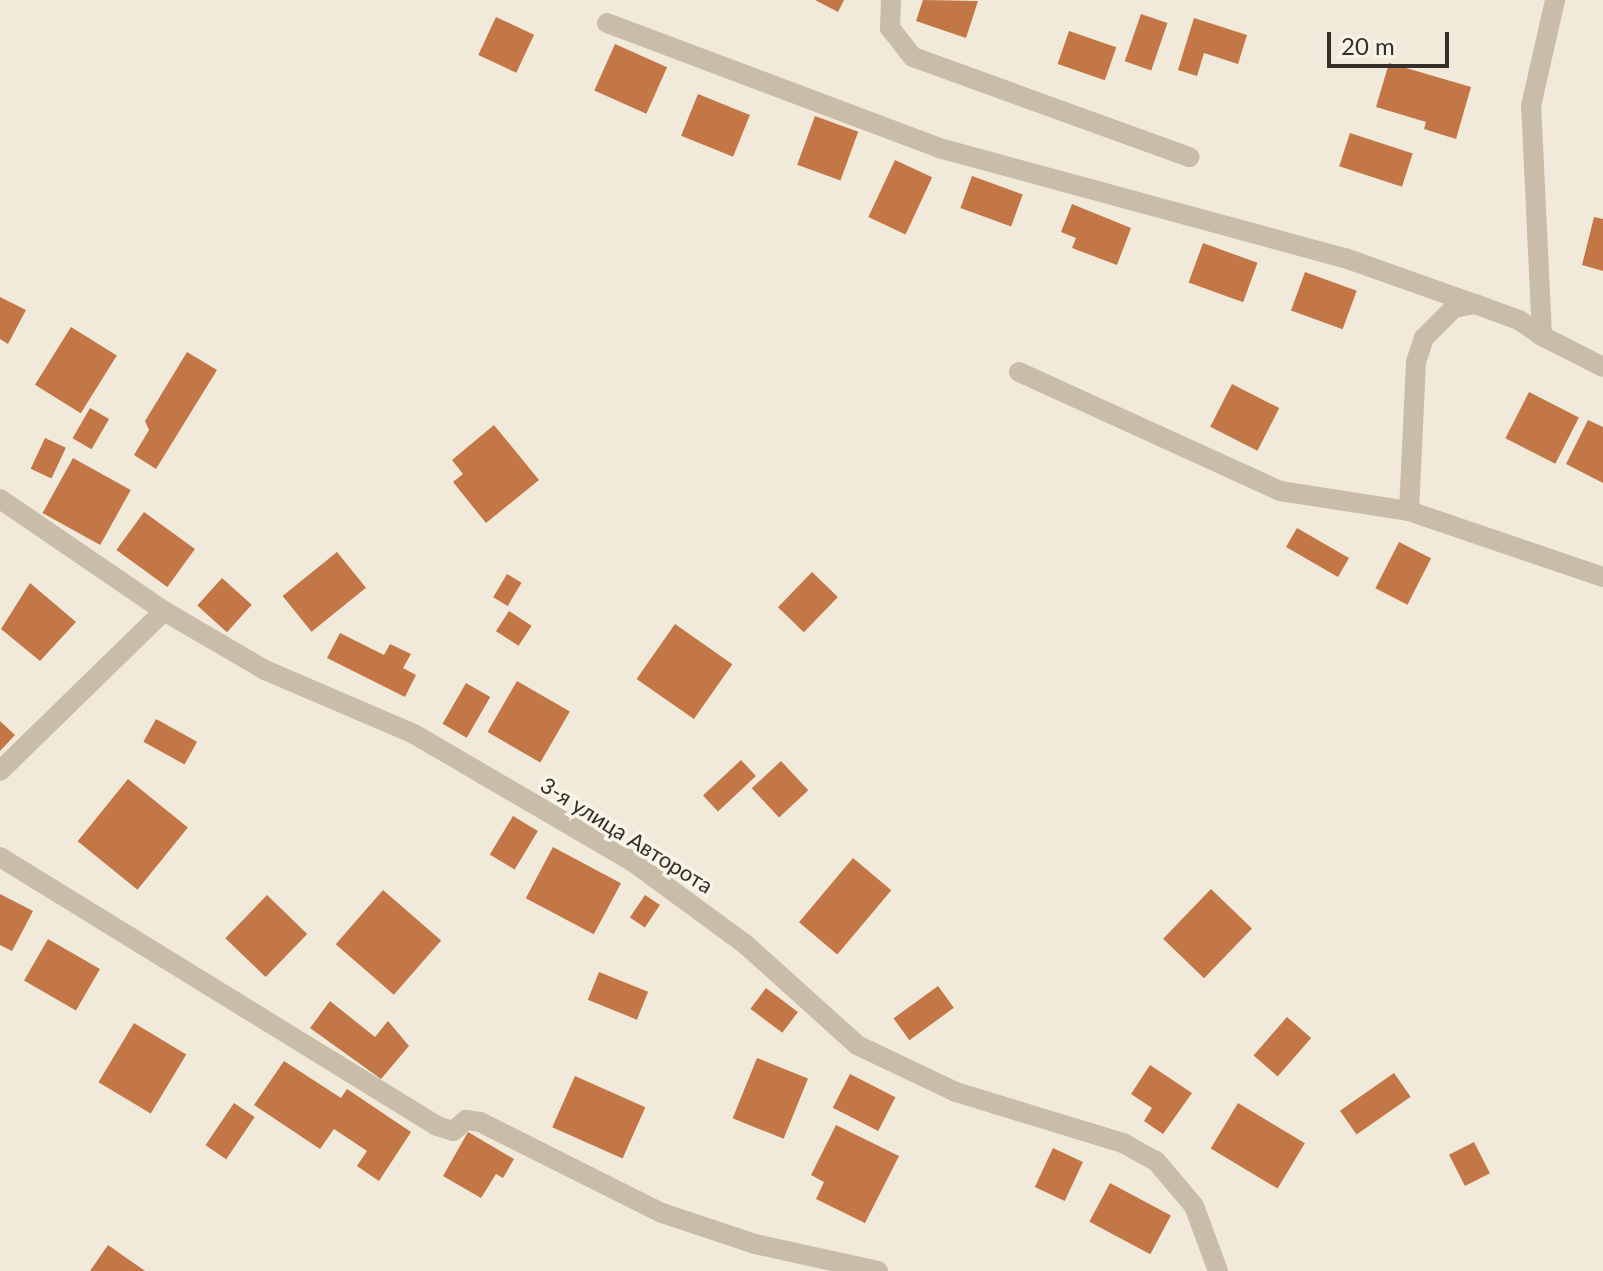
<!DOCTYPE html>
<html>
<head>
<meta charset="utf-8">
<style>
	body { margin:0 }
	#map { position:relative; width:1603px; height:1271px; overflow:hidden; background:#f1eadb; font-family:Lato,sans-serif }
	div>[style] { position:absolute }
	.building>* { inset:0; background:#c37747; transform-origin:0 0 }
	.minor>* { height:20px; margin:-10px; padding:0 10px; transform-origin:10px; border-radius:10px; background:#c9bca8 }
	span { translate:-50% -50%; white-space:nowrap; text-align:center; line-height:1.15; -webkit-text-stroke:7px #f9f4e8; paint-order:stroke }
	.street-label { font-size:22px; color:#362e28 }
	.scale { position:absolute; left:1327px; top:32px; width:122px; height:36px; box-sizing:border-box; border:4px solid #362e28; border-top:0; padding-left:10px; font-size:24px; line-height:28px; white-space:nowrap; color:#362e28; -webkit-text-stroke:6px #f9f4e8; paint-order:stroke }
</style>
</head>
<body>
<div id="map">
	<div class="building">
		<i style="clip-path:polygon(815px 0,844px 0,838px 12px)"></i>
		<i style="clip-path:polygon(923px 0,978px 1px,966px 38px,916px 21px)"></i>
		<i style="left:1141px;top:14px;width:28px;height:50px;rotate:19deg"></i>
		<i style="left:496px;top:17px;width:42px;height:42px;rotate:25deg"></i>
		<i style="clip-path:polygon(1194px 18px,1247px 35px,1238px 64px,1204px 53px,1197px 76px,1178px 70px)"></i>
		<i style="left:1069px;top:31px;width:50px;height:35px;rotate:19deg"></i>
		<i style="left:615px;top:44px;width:57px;height:51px;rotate:24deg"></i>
		<i style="clip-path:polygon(1389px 63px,1471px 87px,1456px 139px,1424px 129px,1426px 122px,1376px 107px)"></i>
		<i style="left:698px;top:94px;width:56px;height:45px;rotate:22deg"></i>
		<i style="left:815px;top:116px;width:46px;height:52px;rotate:20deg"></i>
		<i style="left:1350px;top:133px;width:66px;height:35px;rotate:18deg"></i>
		<i style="left:895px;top:160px;width:41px;height:63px;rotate:25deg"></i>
		<i style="left:972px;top:176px;width:54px;height:34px;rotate:20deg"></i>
		<i style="clip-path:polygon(1072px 204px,1131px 228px,1117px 265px,1072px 248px,1076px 238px,1061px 232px)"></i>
		<i style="clip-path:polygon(1594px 217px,1603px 219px,1603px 271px,1582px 265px)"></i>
		<i style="left:1203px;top:243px;width:58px;height:42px;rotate:20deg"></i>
		<i style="left:1305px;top:272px;width:55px;height:41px;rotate:20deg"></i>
		<i style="clip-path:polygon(0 297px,26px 310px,8px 344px,0 339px)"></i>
		<i style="left:71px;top:327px;width:54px;height:68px;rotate:32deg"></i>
		<i style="clip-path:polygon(187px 352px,217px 370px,156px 469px,134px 455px,149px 430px,145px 421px)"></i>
		<i style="left:1232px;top:384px;width:53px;height:48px;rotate:27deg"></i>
		<i style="left:1529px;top:392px;width:56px;height:52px;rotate:27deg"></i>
		<i style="left:90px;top:408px;width:22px;height:35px;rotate:30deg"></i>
		<i style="clip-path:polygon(1588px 420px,1603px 427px,1603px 483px,1566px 464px)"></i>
		<i style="clip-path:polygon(494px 425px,539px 480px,486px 523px,453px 482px,463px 474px,452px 460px)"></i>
		<i style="left:45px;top:438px;width:23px;height:34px;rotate:25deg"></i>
		<i style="left:73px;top:458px;width:66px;height:63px;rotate:29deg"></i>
		<i style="left:144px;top:512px;width:63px;height:47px;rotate:36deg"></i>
		<i style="left:1297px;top:528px;width:60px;height:22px;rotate:30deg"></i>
		<i style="left:1399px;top:542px;width:36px;height:52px;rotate:27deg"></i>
		<i style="left:337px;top:552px;width:46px;height:70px;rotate:51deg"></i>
		<i style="left:812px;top:572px;width:36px;height:49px;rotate:44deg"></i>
		<i style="left:507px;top:574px;width:17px;height:27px;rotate:31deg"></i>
		<i style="left:222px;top:578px;width:40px;height:37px;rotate:42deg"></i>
		<i style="clip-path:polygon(30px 583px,76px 622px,40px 661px,1px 629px)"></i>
		<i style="left:509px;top:611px;width:27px;height:24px;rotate:33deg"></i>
		<i style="left:675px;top:624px;width:70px;height:67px;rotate:35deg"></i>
		<i style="clip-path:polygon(340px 633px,384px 655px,390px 644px,411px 654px,403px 668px,416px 675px,405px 697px,327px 658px)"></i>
		<i style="left:517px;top:681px;width:61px;height:59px;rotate:30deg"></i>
		<i style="left:466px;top:683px;width:28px;height:47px;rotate:30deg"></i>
		<i style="left:156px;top:719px;width:47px;height:26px;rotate:29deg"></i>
		<i style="clip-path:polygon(0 721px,15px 735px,0 751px)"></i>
		<i style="left:741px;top:760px;width:22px;height:52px;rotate:47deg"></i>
		<i style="left:781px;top:761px;width:40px;height:40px;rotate:47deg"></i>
		<i style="left:128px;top:779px;width:77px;height:80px;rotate:39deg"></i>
		<i style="left:513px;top:816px;width:29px;height:45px;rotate:31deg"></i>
		<i style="left:553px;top:847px;width:77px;height:58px;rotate:28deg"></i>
		<i style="left:853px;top:858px;width:50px;height:84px;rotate:40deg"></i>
		<i style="left:1211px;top:889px;width:57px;height:69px;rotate:44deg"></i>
		<i style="left:383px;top:890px;width:77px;height:72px;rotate:41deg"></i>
		<i style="clip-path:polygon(0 894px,33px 911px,12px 951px,0 945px)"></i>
		<i style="left:267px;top:895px;width:56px;height:60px;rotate:44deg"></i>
		<i style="left:645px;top:895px;width:18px;height:27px;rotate:34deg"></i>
		<i style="left:48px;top:939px;width:60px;height:48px;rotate:30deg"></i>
		<i style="left:599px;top:972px;width:53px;height:30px;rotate:22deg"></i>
		<i style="left:938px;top:986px;width:27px;height:55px;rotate:54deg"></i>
		<i style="left:766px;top:988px;width:40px;height:26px;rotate:37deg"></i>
		<i style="clip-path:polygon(330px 1001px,375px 1037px,388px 1021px,409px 1046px,381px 1079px,310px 1028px)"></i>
		<i style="left:1287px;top:1017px;width:32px;height:51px;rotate:41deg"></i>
		<i style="left:134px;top:1023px;width:61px;height:69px;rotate:31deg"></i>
		<i style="left:757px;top:1058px;width:55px;height:65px;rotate:22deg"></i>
		<i style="clip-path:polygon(284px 1061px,341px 1098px,347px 1089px,411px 1132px,379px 1181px,357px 1166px,367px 1151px,334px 1129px,320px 1149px,254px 1105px)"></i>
		<i style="clip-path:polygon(1150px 1065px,1192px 1093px,1163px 1134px,1144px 1121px,1152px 1108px,1131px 1094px)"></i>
		<i style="left:1394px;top:1073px;width:29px;height:66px;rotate:55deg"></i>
		<i style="left:850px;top:1074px;width:51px;height:38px;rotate:27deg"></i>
		<i style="left:575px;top:1076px;width:77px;height:56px;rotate:24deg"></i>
		<i style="left:234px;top:1103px;width:25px;height:51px;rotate:34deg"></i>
		<i style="left:1238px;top:1103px;width:78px;height:53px;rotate:31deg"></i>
		<i style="clip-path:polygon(836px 1125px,899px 1156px,865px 1223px,816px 1199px,824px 1182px,811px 1175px)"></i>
		<i style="clip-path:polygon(468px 1132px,514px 1159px,503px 1178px,496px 1174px,481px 1198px,443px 1176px)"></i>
		<i style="left:1474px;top:1142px;width:35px;height:28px;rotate:63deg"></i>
		<i style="left:1053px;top:1148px;width:33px;height:43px;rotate:25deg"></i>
		<i style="left:1110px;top:1183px;width:69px;height:44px;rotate:28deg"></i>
		<i style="clip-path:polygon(108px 1245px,145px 1271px,90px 1271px)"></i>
	</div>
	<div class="minor">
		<i style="left:891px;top:0;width:28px;rotate:92deg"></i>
		<i style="left:890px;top:28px;width:37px;rotate:52deg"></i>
		<i style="left:913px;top:57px;width:294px;rotate:19.9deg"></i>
		<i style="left:607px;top:23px;width:355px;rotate:20.6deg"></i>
		<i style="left:939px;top:148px;width:421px;rotate:15.2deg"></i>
		<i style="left:1345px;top:258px;width:138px;rotate:19.5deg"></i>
		<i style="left:1542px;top:336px;width:68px;rotate:26.9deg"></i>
		<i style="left:1019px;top:372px;width:287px;rotate:24.5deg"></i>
		<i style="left:1280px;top:491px;width:131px;rotate:8.8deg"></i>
		<i style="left:1409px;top:511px;width:205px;rotate:18.8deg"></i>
		<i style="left:0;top:499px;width:199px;rotate:34.3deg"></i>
		<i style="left:164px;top:611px;width:117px;rotate:30.3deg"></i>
		<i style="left:265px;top:670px;width:162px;rotate:23.2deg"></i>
		<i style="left:414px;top:734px;width:254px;rotate:30.3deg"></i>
		<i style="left:633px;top:862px;width:139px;rotate:36.2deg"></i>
		<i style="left:745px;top:944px;width:151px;rotate:42deg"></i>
		<i style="left:857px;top:1045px;width:110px;rotate:25.4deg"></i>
		<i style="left:956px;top:1092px;width:175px;rotate:17deg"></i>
		<i style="left:1123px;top:1143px;width:38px;rotate:29deg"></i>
		<i style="left:1156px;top:1161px;width:59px;rotate:49.8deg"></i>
		<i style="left:1194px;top:1206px;width:69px;rotate:69.7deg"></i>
		<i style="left:1409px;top:511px;width:149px;rotate:-87.3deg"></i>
		<i style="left:1416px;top:362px;width:25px;rotate:-72deg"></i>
		<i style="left:1424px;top:338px;width:42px;rotate:-45deg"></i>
		<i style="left:1454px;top:308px;width:21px;rotate:-11deg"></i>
		<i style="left:1475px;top:304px;width:47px;rotate:20deg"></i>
		<i style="left:1519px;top:320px;width:28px;rotate:35deg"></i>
		<i style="left:1542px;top:336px;width:230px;rotate:-92.7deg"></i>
		<i style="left:1531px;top:106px;width:109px;rotate:-77.2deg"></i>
		<i style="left:0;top:771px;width:229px;rotate:-44.3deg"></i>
		<i style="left:0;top:857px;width:513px;rotate:31.61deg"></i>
		<i style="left:437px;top:1126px;width:17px;rotate:17deg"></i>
		<i style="left:453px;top:1131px;width:17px;rotate:-40deg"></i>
		<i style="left:466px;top:1120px;width:14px;rotate:8deg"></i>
		<i style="left:480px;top:1122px;width:203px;rotate:26.6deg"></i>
		<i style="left:662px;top:1213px;width:98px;rotate:18.4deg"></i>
		<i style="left:755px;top:1244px;width:126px;rotate:12.4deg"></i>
	</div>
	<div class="street-label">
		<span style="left:627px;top:835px;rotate:32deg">3-я улица Авторота</span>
	</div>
	<div class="scale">20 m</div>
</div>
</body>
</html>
